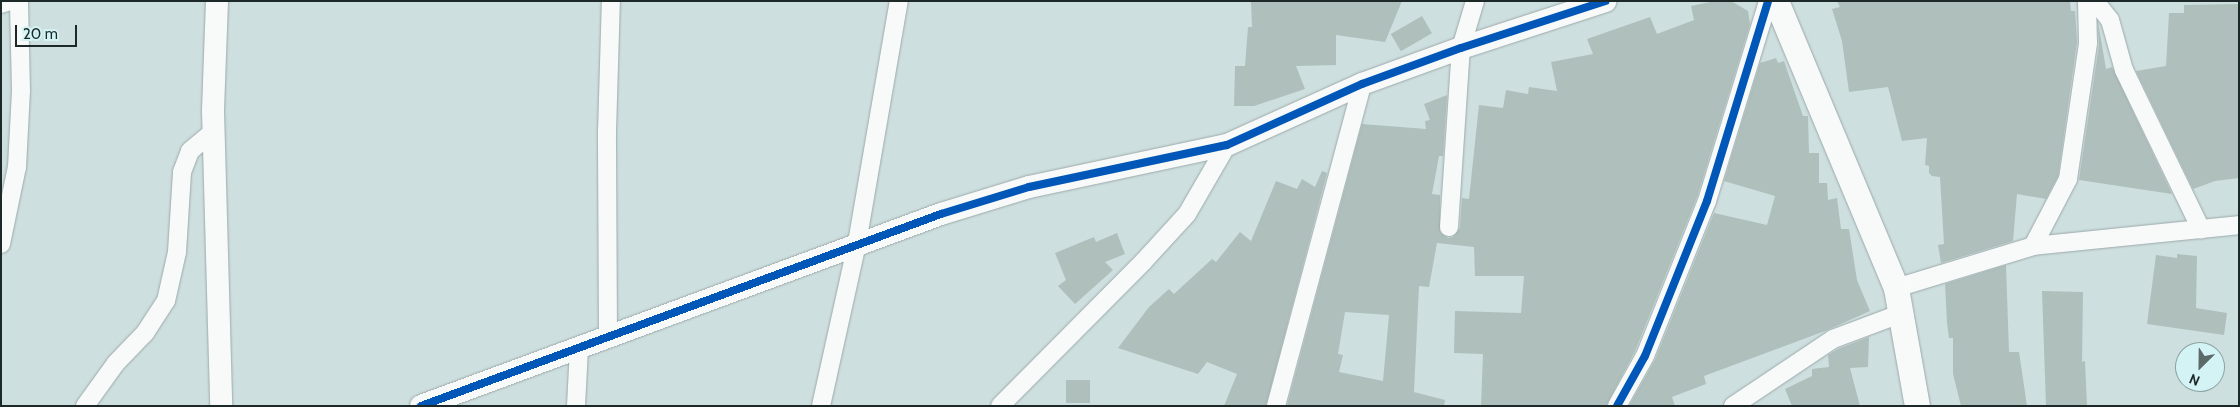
<!DOCTYPE html>
<html>
<head>
<meta charset="utf-8">
<style>
	body { margin:0 }
	#map { position:relative; width:2240px; height:407px; overflow:hidden; background:#cedfdf; font-family:Cabin,sans-serif }
	div>[style] { position:absolute }
	.building>* { inset:0; background:#afbfbb; transform-origin:0 0 }
	.roads { filter:drop-shadow(0 0 1px #9ca9aa) drop-shadow(0 0 1px #9ca9aa) }
	.minor>* { height:18px; margin:-9px; padding:0 9px; transform-origin:9px; border-radius:9px; background:#f8fafa }
	.tertiary>* { height:22px; margin:-11px; padding:0 11px; transform-origin:11px; border-radius:11px; background:#f8fafa }
	.secondary>* { height:25px; margin:-12.5px; padding:0 12.5px; transform-origin:12.5px; border-radius:12.5px; background:#f8fafa }
	.cycleway>* { height:8px; margin:-4px; padding:0 4px; transform-origin:4px; border-radius:4px; background:#0057b8 }
	span { translate:-50% -50%; white-space:nowrap; text-align:center; line-height:1.15; -webkit-text-stroke:5px #d4f3f4; paint-order:stroke }
	.frame { position:absolute; inset:0; border:2px solid #1d2929; pointer-events:none }
	.north { position:absolute; left:2175px; top:342px; width:50px; height:50px; box-sizing:border-box; background:#d4f3f4; border:1px solid #8ba2a3; border-radius:50%; rotate:203deg; font-size:14px; font-weight:700; line-height:20px; text-align:center; color:#1d2929 }
	.north::after { content:''; display:block; margin:auto; width:18px; height:22px; background:#5b6969; clip-path:polygon(50% 0,100% 100%,50% 72%,0 100%) }
	.scale { position:absolute; left:15px; top:25px; width:62px; height:22px; box-sizing:border-box; border:2px solid #1d2929; border-top:0; padding-left:6px; font-size:15px; line-height:18px; white-space:nowrap; color:#1d2929; -webkit-text-stroke:4px #d4f3f4; paint-order:stroke }
</style>
</head>
<body>
<div id="map">
	<div class="building">
		<i style="clip-path:polygon(1251px 1px,1402px 1px,1385px 42px,1336px 35px,1336px 65px,1296px 66px,1305px 89px,1254px 106px,1234px 106px,1235px 66px,1245px 66px,1248px 27px,1252px 27px)"></i>
		<i style="clip-path:polygon(evenodd,1715px 1px,1731px 1px,1748px 11px,1750px 24px,1697px 197px,1635px 351px,1606px 406px,1481px 406px,1483px 354px,1454px 353px,1455px 311px,1521px 313px,1524px 276px,1475px 276px,1474px 247px,1437px 243px,1429px 287px,1419px 286px,1414px 392px,1445px 400px,1444px 406px,1287px 406px,1362px 124px,1426px 129px,1425px 121px,1430px 120px,1424px 104px,1447px 95px,1443px 156px,1439px 156px,1432px 194px,1440px 195px,1440px 232px,1448px 238px,1453px 237px,1460px 228px,1462px 198px,1469px 199px,1479px 105px,1503px 108px,1506px 90px,1528px 94px,1529px 87px,1557px 91px,1551px 62px,1593px 54px,1587px 39px,1650px 17px,1657px 34px,1694px 20px,1691px 6px,1715px 1px,1345px 312px,1389px 315px,1383px 381px,1339px 372px,1343px 355px,1338px 354px,1345px 312px)"></i>
		<i style="clip-path:polygon(1837px 1px,2070px 1px,2071px 11px,2075px 11px,2077px 42px,2058px 176px,2046px 199px,2017px 194px,2013px 241px,1941px 263px,1938px 245px,1944px 244px,1940px 177px,1932px 176px,1929px 173px,1929px 166px,1925px 165px,1927px 138px,1902px 141px,1888px 87px,1849px 92px,1842px 41px,1832px 9px,1840px 7px)"></i>
		<i style="clip-path:polygon(2239px 4px,2239px 178px,2215px 181px,2193px 189px,2136px 71px,2166px 66px,2169px 13px,2184px 13px,2184px 5px)"></i>
		<i style="left:1422px;top:16px;width:20px;height:36px;rotate:60deg"></i>
		<i style="clip-path:polygon(2098px 22px,2106px 69px,2112px 67px,2172px 194px,2079px 180px,2099px 45px)"></i>
		<i style="clip-path:polygon(1776px 58px,1778px 63px,1784px 61px,1803px 116px,1808px 116px,1809px 153px,1819px 153px,1819px 183px,1827px 183px,1828px 200px,1837px 198px,1841px 229px,1849px 229px,1857px 280px,1870px 311px,1825px 331px,1704px 376px,1706px 384px,1672px 397px,1675px 406px,1629px 406px,1655px 360px,1714px 213px,1767px 225px,1775px 196px,1724px 181px,1760px 63px)"></i>
		<i style="clip-path:polygon(1322px 171px,1327px 173px,1266px 406px,1224px 406px,1237px 374px,1207px 362px,1198px 374px,1118px 348px,1149px 307px,1169px 289px,1174px 294px,1212px 259px,1216px 262px,1240px 232px,1251px 241px,1276px 181px,1297px 189px,1302px 179px,1315px 187px)"></i>
		<i style="clip-path:polygon(1117px 233px,1125px 254px,1105px 262px,1113px 270px,1075px 304px,1058px 286px,1066px 280px,1055px 253px,1094px 237px,1096px 242px)"></i>
		<i style="clip-path:polygon(2177px 254px,2197px 256px,2196px 308px,2227px 313px,2224px 335px,2147px 324px,2156px 255px,2177px 258px)"></i>
		<i style="clip-path:polygon(2006px 265px,2009px 352px,2019px 352px,2027px 406px,1961px 406px,1953px 374px,1953px 338px,1949px 338px,1947px 323px,1945px 284px)"></i>
		<i style="clip-path:polygon(2042px 291px,2083px 292px,2082px 362px,2085px 361px,2087px 406px,2046px 406px)"></i>
		<i style="clip-path:polygon(1869px 337px,1868px 367px,1850px 368px,1860px 406px,1792px 406px,1785px 389px,1812px 376px,1812px 369px,1829px 367px,1828px 355px,1838px 349px)"></i>
		<i style="left:1066px;top:380px;width:24px;height:23px"></i>
	</div>
	<div class="roads">
		<div class="minor">
			<i style="left:2095px;top:1px;width:24px;rotate:52deg"></i>
			<i style="left:2110px;top:20px;width:52px;rotate:74.4deg"></i>
			<i style="left:2124px;top:70px;width:177px;rotate:64.2deg"></i>
			<i style="left:1px;top:4px;width:9px;rotate:-18deg"></i>
			<i style="left:1449px;top:227px;width:179px;rotate:-86.2deg"></i>
			<i style="left:1461px;top:48px;width:49px;rotate:-73.4deg"></i>
			<i style="left:1px;top:244px;width:79px;rotate:-78.3deg"></i>
			<i style="left:17px;top:167px;width:76px;rotate:-87deg"></i>
			<i style="left:21px;top:91px;width:90px;rotate:-91.3deg"></i>
			<i style="left:2033px;top:246px;width:76px;rotate:-62.4deg"></i>
			<i style="left:2068px;top:179px;width:137px;rotate:-81.6deg"></i>
			<i style="left:2088px;top:43px;width:42px;rotate:-91.4deg"></i>
			<i style="left:1896px;top:288px;width:143px;rotate:-17deg"></i>
			<i style="left:2033px;top:246px;width:207px;rotate:-5.8deg"></i>
			<i style="left:608px;top:336px;width:204px;rotate:-90.3deg"></i>
			<i style="left:607px;top:132px;width:131px;rotate:-88.3deg"></i>
			<i style="left:85px;top:406px;width:53px;rotate:-54.2deg"></i>
			<i style="left:116px;top:363px;width:42px;rotate:-46deg"></i>
			<i style="left:145px;top:333px;width:38px;rotate:-57deg"></i>
			<i style="left:166px;top:301px;width:50px;rotate:-77.3deg"></i>
			<i style="left:177px;top:252px;width:80px;rotate:-86.4deg"></i>
			<i style="left:182px;top:172px;width:22px;rotate:-69deg"></i>
			<i style="left:190px;top:151px;width:31px;rotate:-40deg"></i>
			<i style="left:576px;top:406px;width:58px;rotate:-87deg"></i>
			<i style="left:821px;top:406px;width:167px;rotate:-77.5deg"></i>
			<i style="left:857px;top:243px;width:246px;rotate:-80.2deg"></i>
			<i style="left:1000px;top:406px;width:203px;rotate:-45.2deg"></i>
			<i style="left:1143px;top:262px;width:65px;rotate:-47.5deg"></i>
			<i style="left:1187px;top:214px;width:80px;rotate:-59.9deg"></i>
			<i style="left:1276px;top:406px;width:333px;rotate:-75deg"></i>
			<i style="left:1617px;top:406px;width:57px;rotate:-60.8deg"></i>
			<i style="left:1645px;top:356px;width:167px;rotate:-68.2deg"></i>
			<i style="left:1707px;top:201px;width:209px;rotate:-73deg"></i>
			<i style="left:1733px;top:406px;width:120px;rotate:-33.8deg"></i>
			<i style="left:1833px;top:339px;width:74px;rotate:-20.6deg"></i>
		</div>
		<div class="tertiary">
			<i style="left:217px;top:1px;width:110px;rotate:92.1deg"></i>
			<i style="left:213px;top:111px;width:295px;rotate:88.4deg"></i>
			<i style="left:421px;top:406px;width:554px;rotate:-20.27deg"></i>
			<i style="left:941px;top:214px;width:92px;rotate:-17.1deg"></i>
			<i style="left:1029px;top:187px;width:202px;rotate:-12deg"></i>
			<i style="left:1227px;top:145px;width:148px;rotate:-24.3deg"></i>
			<i style="left:1362px;top:84px;width:105px;rotate:-20deg"></i>
			<i style="left:1461px;top:48px;width:152px;rotate:-18deg"></i>
		</div>
		<div class="secondary">
			<i style="left:1776px;top:1px;width:311px;rotate:67.3deg"></i>
			<i style="left:1896px;top:288px;width:120px;rotate:79.9deg"></i>
		</div>
	</div>
	<div class="cycleway">
		<i style="left:421px;top:406px;width:554px;rotate:-20.27deg"></i>
		<i style="left:941px;top:214px;width:92px;rotate:-17.1deg"></i>
		<i style="left:1029px;top:187px;width:202px;rotate:-12deg"></i>
		<i style="left:1227px;top:145px;width:148px;rotate:-24.3deg"></i>
		<i style="left:1362px;top:84px;width:105px;rotate:-20deg"></i>
		<i style="left:1461px;top:48px;width:152px;rotate:-18deg"></i>
		<i style="left:1617px;top:406px;width:57px;rotate:-60.8deg"></i>
		<i style="left:1645px;top:356px;width:167px;rotate:-68.2deg"></i>
		<i style="left:1707px;top:201px;width:209px;rotate:-73deg"></i>
	</div>
	<div class="frame"></div>
	<div class="north">N</div>
	<div class="scale">20 m</div>
</div>
</body>
</html>
